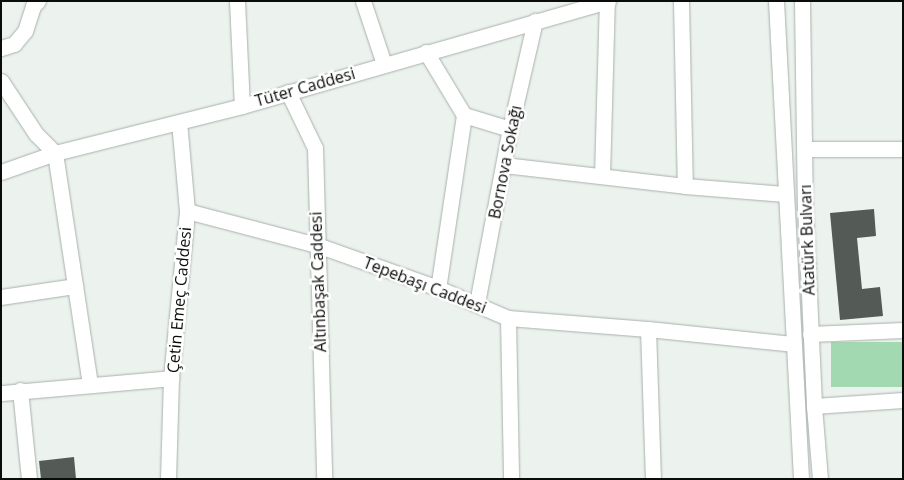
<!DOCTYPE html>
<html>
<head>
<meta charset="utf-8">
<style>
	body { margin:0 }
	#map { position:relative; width:904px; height:480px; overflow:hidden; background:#ecf3ee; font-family:"Open Sans",sans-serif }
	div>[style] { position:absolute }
	.green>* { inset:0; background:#a2d9b0; transform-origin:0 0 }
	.building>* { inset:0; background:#545a55 }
	.roads { filter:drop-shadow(0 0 1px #a9b0ab) drop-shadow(0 0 1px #a9b0ab) }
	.minor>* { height:15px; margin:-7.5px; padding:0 7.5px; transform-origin:7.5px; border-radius:7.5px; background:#fff }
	span { translate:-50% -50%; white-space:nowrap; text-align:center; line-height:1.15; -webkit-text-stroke:5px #fff; paint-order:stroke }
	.street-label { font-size:16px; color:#0a0c0a }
	.frame { position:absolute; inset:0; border:2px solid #0a0c0a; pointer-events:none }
</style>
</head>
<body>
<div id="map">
	<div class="green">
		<i style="left:903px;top:342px;width:45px;height:72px;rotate:90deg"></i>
	</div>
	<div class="building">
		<i style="clip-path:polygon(874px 209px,876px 236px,857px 238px,862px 289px,880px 287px,883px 316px,840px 320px,830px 213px)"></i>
		<i style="clip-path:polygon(74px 457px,76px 479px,41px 479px,39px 461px)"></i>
	</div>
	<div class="roads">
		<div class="minor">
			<i style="left:237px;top:1px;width:105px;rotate:87.3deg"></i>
			<i style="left:363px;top:1px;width:66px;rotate:71.6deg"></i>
			<i style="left:681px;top:1px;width:185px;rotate:88.8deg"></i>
			<i style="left:776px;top:1px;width:479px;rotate:87deg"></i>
			<i style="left:802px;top:1px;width:205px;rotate:89.2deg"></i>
			<i style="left:805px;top:206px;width:200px;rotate:87.4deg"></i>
			<i style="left:814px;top:406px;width:73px;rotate:85.3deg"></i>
			<i style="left:1px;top:48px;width:14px;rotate:-17deg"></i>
			<i style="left:14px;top:44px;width:17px;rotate:-50deg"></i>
			<i style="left:25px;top:31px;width:26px;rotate:-72deg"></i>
			<i style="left:33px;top:6px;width:7px;rotate:-45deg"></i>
			<i style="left:426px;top:52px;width:74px;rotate:58.9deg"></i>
			<i style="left:464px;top:115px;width:175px;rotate:98.5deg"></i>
			<i style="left:1px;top:81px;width:64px;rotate:56.6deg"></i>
			<i style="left:36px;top:134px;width:27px;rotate:45deg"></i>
			<i style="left:288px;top:92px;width:62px;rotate:64.3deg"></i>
			<i style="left:315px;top:148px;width:331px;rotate:88.4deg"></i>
			<i style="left:464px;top:115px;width:48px;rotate:16.9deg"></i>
			<i style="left:805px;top:149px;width:98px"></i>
			<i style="left:55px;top:153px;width:234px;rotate:81.4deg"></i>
			<i style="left:504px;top:165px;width:182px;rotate:6.6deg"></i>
			<i style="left:685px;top:186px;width:100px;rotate:4.6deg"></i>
			<i style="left:1px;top:172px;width:57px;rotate:-19.4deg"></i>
			<i style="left:55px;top:153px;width:193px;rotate:-14.1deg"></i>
			<i style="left:242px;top:106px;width:381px;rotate:-16deg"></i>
			<i style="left:602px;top:176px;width:175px;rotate:-88.4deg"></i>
			<i style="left:187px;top:211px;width:134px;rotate:14.7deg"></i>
			<i style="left:317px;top:245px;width:128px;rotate:19.6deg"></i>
			<i style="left:438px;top:288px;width:76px;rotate:23.2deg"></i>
			<i style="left:508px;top:318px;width:161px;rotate:88.9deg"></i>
			<i style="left:1px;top:297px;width:75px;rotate:-8.5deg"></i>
			<i style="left:477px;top:303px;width:177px;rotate:-79.3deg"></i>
			<i style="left:510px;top:129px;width:111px;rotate:-77deg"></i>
			<i style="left:508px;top:318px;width:140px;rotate:4.5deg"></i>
			<i style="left:648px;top:329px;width:145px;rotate:5.9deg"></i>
			<i style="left:648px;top:329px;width:150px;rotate:88.1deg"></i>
			<i style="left:810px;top:334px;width:93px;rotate:-2.5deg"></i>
			<i style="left:20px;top:390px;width:89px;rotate:84.2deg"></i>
			<i style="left:1px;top:393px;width:171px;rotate:-5deg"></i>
			<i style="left:814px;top:406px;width:89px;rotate:-3.9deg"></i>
			<i style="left:168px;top:479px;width:101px;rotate:-88.3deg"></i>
			<i style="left:171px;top:378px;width:168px;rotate:-84.5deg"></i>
			<i style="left:187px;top:211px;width:89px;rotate:-95.1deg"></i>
		</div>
	</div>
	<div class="street-label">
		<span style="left:305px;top:87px;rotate:-16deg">Tüter Caddesi</span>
		<span style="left:505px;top:162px;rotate:-79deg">Bornova Sokağı</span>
		<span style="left:807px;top:240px;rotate:-92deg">Atatürk Bulvarı</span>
		<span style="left:318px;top:282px;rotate:-92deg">Altınbaşak Caddesi</span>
		<span style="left:425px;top:285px;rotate:21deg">Tepebaşı Caddesi</span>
		<span style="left:179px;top:300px;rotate:-85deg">Çetin Emeç Caddesi</span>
	</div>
	<div class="frame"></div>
</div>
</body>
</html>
